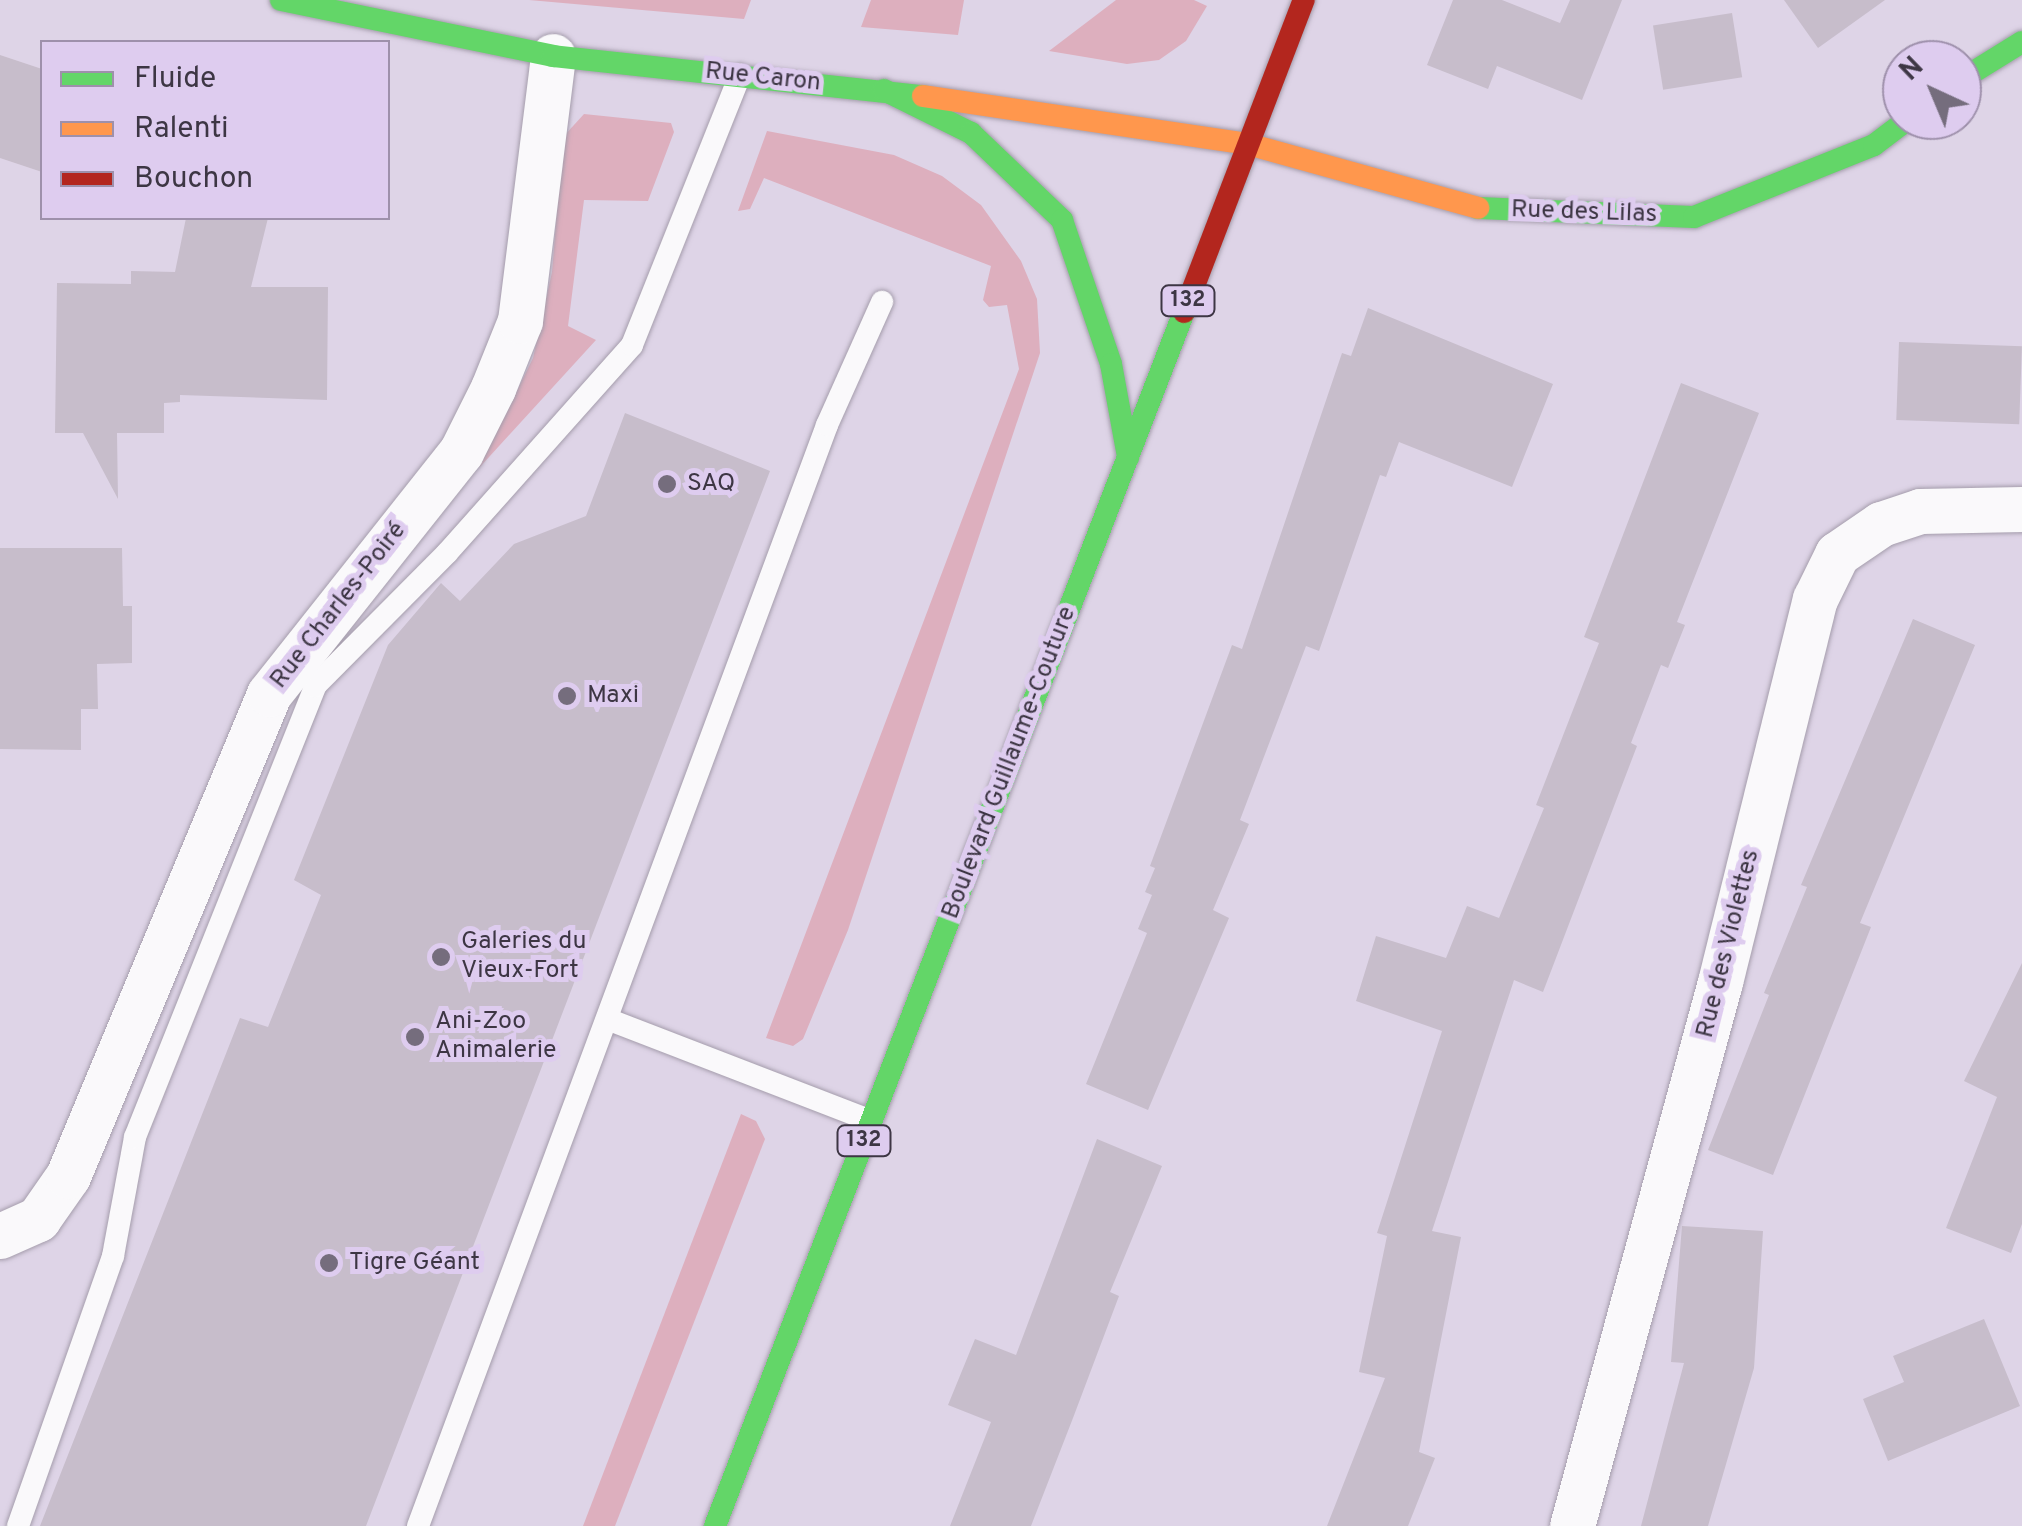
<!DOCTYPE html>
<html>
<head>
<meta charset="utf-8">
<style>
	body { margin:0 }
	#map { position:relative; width:2022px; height:1526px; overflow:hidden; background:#ded4e7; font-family:Overpass,sans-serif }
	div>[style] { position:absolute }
	.green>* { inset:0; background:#ddafbe }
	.building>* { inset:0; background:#c7bdcb; transform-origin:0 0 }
	.roads { filter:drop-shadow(0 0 2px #a59dac) drop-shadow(0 0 2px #a59dac) }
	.lane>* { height:22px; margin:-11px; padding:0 11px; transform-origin:11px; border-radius:11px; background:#faf9fb }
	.street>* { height:45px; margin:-22.5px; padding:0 22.5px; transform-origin:22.5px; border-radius:22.5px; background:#faf9fb }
	.fast>* { height:22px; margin:-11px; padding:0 11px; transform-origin:11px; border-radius:11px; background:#63d668 }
	.slow>* { height:22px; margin:-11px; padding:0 11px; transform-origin:11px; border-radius:11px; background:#ff974d }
	.jam>* { height:22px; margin:-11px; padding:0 11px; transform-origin:11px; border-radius:11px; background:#b3261e }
	.dots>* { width:28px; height:28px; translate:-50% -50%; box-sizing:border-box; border:5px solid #deccef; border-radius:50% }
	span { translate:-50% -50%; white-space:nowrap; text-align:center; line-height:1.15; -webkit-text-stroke:10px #deccef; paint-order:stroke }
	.shield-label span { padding:2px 8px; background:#deccef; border:2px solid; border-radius:8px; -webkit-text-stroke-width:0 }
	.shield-label { font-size:22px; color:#3d3644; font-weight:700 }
	.street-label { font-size:25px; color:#3d3644 }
	.poi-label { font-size:25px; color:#3d3644 }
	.left { translate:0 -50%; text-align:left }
	.legend { position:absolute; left:40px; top:40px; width:350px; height:180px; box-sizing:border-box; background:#deccef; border:2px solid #9e90ab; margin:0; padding:12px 18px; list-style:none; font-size:30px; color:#3d3644 }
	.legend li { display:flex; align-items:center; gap:20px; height:50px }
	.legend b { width:50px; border:2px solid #9e90ab }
	.north { position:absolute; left:1882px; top:40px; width:100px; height:100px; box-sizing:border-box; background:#deccef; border:2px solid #9e90ab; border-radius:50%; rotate:316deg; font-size:28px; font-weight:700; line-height:40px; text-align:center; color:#3d3644 }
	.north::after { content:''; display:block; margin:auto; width:35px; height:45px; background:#756d7d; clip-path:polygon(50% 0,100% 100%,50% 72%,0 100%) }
</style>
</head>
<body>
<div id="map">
	<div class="green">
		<i style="clip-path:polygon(529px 0,751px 0,744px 19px)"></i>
		<i style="clip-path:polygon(871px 0,964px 0,958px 35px,861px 27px)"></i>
		<i style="clip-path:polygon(1116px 0,1194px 0,1207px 6px,1186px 41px,1159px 60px,1127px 64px,1049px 51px)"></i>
		<i style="clip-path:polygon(584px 114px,671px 123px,674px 132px,648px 201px,584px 200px,568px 326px,596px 340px,479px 468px,533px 358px,552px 272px,563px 137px)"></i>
		<i style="clip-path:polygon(767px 131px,894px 155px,942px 176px,981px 205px,1021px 261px,1037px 299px,1040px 353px,848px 930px,803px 1039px,793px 1046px,766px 1038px,1019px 369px,1007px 305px,989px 307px,983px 300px,991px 266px,764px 178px,750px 209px,738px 211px)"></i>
		<i style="clip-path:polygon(741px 1114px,756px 1121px,765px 1139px,615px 1526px,583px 1526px)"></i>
	</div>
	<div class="building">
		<i style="clip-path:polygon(1453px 0,1502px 0,1560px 23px,1570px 0,1622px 0,1582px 100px,1497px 66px,1488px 89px,1427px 65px)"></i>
		<i style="clip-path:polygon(1784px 0,1885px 0,1818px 48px)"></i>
		<i style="left:1732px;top:13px;width:65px;height:80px;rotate:81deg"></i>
		<i style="clip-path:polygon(0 55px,42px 69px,42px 172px,0 158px)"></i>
		<i style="clip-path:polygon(186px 218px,268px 218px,251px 287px,328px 287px,327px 400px,180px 395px,180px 402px,164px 403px,164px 433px,117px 433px,118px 499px,83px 433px,55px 433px,57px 283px,131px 284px,131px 271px,175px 272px)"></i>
		<i style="clip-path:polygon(1368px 308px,1553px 384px,1512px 487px,1399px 442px,1386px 477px,1380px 475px,1319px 651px,1306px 646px,1240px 820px,1249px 824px,1213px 910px,1229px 918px,1148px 1110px,1086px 1084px,1147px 933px,1138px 929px,1152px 895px,1145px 892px,1155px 868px,1150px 866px,1232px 645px,1242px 649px,1342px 353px,1351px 356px)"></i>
		<i style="left:1899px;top:342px;width:123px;height:78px;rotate:2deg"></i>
		<i style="clip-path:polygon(1681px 383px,1759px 413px,1677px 622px,1685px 625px,1668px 668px,1661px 665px,1631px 743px,1637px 746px,1543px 992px,1514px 980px,1432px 1231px,1461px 1237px,1419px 1452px,1435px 1458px,1408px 1526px,1327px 1526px,1385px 1378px,1359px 1372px,1387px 1236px,1377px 1233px,1442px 1031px,1356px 1001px,1376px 936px,1446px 958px,1467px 906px,1499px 918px,1544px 808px,1536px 805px,1599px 643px,1584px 637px)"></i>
		<i style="clip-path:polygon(625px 413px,770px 471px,366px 1526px,40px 1526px,240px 1018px,268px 1027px,321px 895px,294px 880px,388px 645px,441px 583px,460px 601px,514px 544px,586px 516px)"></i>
		<i style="clip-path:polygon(0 548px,122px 548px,123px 606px,132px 606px,132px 663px,97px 664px,98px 709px,81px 709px,81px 750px,0 749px)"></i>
		<i style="clip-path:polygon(1913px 619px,1975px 645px,1860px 923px,1871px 927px,1773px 1175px,1708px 1150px,1769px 995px,1764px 993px,1807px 887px,1801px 885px)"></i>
		<i style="clip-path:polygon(2022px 963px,2022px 1224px,2011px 1253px,1946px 1228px,1997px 1097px,1964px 1081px)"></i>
		<i style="clip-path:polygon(1097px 1139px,1162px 1166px,1110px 1292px,1119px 1296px,1073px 1418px,1031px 1526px,950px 1526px,991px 1422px,948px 1405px,975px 1339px,1016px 1355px)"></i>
		<i style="clip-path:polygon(1682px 1226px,1763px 1231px,1754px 1368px,1708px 1526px,1641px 1526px,1684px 1363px,1671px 1362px)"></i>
		<i style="clip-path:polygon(1984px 1319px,2020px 1406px,1888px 1461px,1863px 1399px,1904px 1382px,1893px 1356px)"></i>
	</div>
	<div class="roads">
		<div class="lane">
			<i style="left:607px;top:1019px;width:283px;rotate:21.1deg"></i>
			<i style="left:18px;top:1526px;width:286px;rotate:-70.6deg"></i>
			<i style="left:113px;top:1256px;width:121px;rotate:-79.5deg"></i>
			<i style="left:135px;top:1137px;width:486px;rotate:-68.2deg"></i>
			<i style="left:315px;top:686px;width:187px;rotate:-45.2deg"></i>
			<i style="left:447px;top:553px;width:278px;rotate:-48.3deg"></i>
			<i style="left:632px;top:345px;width:291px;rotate:-68.2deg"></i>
			<i style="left:418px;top:1526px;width:1175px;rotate:-69.62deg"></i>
			<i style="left:827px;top:425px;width:135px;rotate:-65.9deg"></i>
		</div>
		<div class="street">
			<i style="left:0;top:1236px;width:42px;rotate:-24.1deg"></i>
			<i style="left:38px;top:1219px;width:52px;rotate:-55.1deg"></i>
			<i style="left:68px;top:1176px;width:522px;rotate:-67.36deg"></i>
			<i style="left:269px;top:694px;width:309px;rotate:-51.6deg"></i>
			<i style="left:461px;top:452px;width:72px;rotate:-63.4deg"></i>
			<i style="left:493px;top:388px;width:72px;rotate:-68.1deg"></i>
			<i style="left:520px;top:321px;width:267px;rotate:-82.9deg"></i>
			<i style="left:1572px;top:1526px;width:564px;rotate:-74.78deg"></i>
			<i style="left:1720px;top:982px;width:395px;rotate:-76.1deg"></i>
			<i style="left:1815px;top:599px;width:50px;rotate:-63.9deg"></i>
			<i style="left:1837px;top:554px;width:53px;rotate:-34.3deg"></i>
			<i style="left:1881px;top:524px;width:41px;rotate:-18.4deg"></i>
			<i style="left:1920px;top:511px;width:102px;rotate:-1.1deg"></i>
		</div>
		<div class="fast">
			<i style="left:281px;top:0;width:278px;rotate:11.6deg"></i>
			<i style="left:553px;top:56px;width:372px;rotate:6.2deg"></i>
			<i style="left:1962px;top:79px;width:70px;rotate:-31.7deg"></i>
			<i style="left:884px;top:90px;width:97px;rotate:26.3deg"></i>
			<i style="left:971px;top:133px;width:126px;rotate:43.7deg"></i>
			<i style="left:1062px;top:220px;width:152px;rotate:71.2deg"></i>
			<i style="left:1111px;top:364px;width:95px;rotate:79.6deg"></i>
			<i style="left:1478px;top:208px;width:216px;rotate:2.4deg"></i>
			<i style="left:1694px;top:217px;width:194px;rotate:-21.8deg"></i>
			<i style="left:1874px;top:145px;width:41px;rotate:-37.1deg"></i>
			<i style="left:715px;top:1526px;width:1301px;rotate:-68.88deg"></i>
		</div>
		<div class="slow">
			<i style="left:923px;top:96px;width:329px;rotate:8.4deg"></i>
			<i style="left:1248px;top:144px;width:239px;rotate:15.5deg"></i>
		</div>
		<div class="jam">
			<i style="left:1184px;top:312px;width:334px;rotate:-69deg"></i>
		</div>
	</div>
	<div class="dots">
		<i style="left:667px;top:484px;background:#756d7d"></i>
		<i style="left:567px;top:696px;background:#756d7d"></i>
		<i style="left:441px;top:957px;background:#756d7d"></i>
		<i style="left:415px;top:1037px;background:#756d7d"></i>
		<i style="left:329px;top:1263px;background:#756d7d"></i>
	</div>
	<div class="shield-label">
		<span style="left:1188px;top:301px">132</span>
		<span style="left:864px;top:1141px">132</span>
	</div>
	<div class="street-label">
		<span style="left:763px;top:78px;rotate:6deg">Rue Caron</span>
		<span style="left:1584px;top:213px;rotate:2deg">Rue des Lilas</span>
		<span style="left:339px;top:606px;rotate:-52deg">Rue Charles-Poiré</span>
		<span style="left:1010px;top:763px;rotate:-69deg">Boulevard Guillaume-Couture</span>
		<span style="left:1729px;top:944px;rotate:-76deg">Rue des Violettes</span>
	</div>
	<div class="poi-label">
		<span class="left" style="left:687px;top:484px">SAQ</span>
		<span class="left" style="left:587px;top:696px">Maxi</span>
		<span class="left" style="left:461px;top:957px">Galeries du<br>Vieux-Fort</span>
		<span class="left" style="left:435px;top:1037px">Ani-Zoo<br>Animalerie</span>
		<span class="left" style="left:349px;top:1263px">Tigre Géant</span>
	</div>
	<ul class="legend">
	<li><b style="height:12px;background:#63d668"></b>Fluide</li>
	<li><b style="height:12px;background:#ff974d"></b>Ralenti</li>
	<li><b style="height:12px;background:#b3261e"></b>Bouchon</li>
	</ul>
	<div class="north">N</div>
</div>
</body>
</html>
